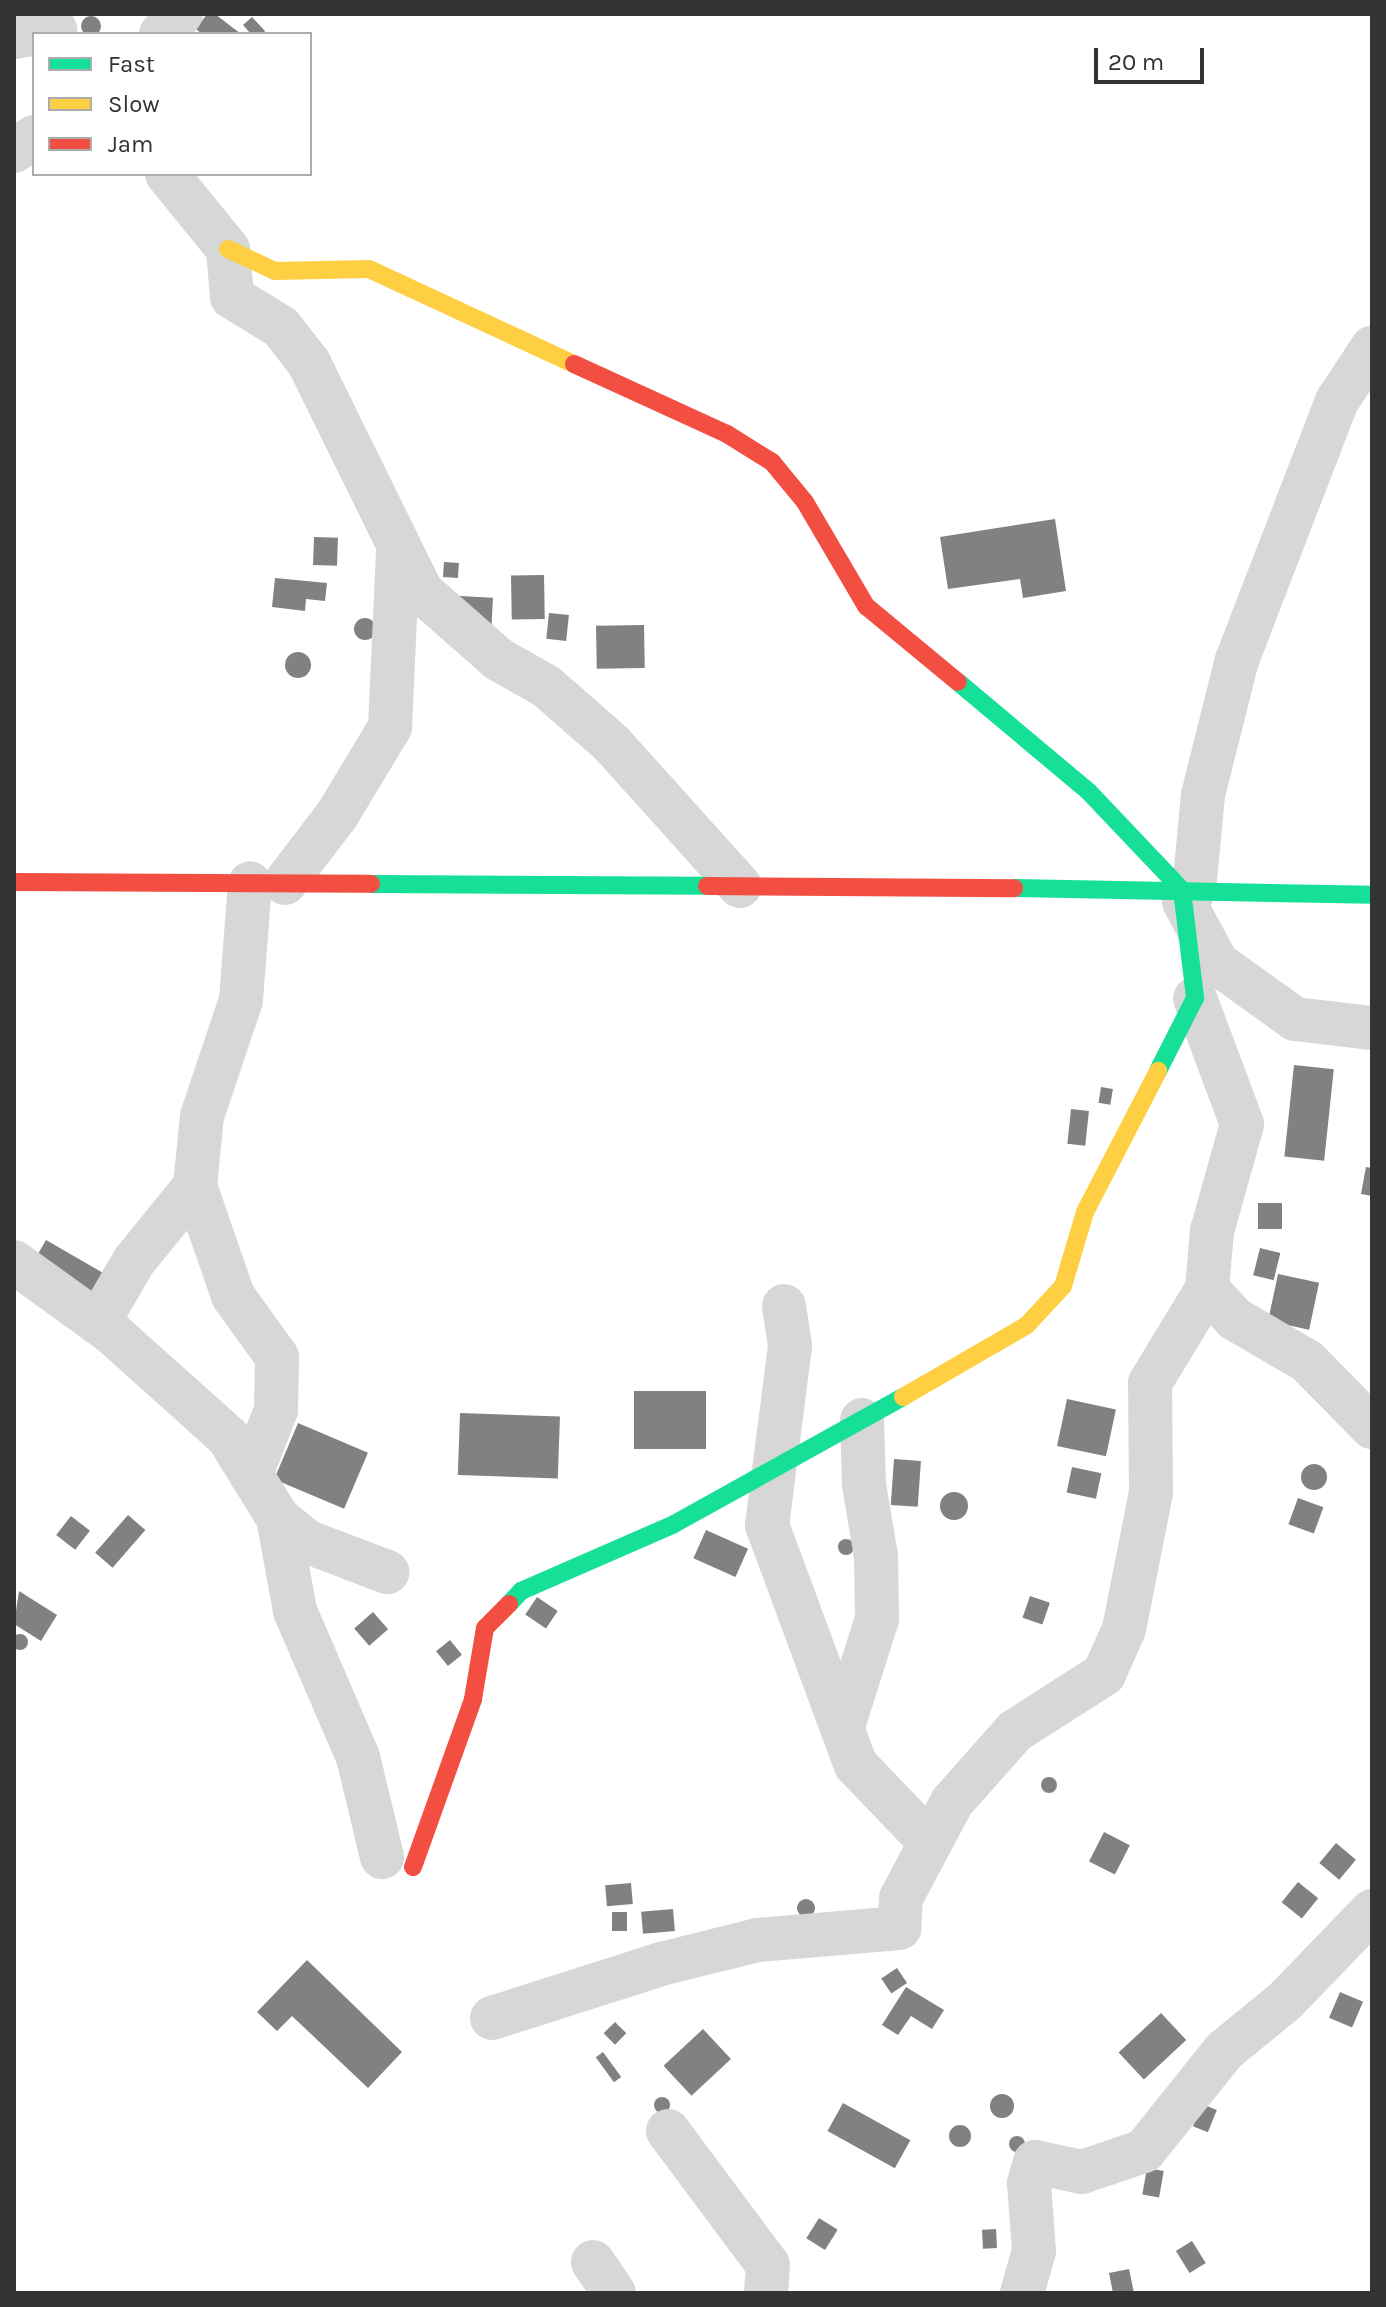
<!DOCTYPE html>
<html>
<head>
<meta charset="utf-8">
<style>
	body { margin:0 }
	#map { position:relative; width:1386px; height:2307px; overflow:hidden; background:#fff; font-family:Karla,sans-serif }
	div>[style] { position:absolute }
	.building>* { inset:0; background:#818181; transform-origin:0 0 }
	.round { border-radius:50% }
	.street>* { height:44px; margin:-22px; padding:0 22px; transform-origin:22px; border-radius:22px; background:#d7d7d7 }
	.fast>* { height:18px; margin:-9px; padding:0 9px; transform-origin:9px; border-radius:9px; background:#16e098 }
	.slow>* { height:18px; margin:-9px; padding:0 9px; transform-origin:9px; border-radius:9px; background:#ffcf43 }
	.jam>* { height:18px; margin:-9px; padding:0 9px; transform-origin:9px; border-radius:9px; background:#f24e42 }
	span { translate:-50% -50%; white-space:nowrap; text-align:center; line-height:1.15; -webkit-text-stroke:8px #fff; paint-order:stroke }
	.frame { position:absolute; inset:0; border:16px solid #333; pointer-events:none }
	.legend { position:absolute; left:32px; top:32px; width:280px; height:144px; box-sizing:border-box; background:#fff; border:2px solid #adadad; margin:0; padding:10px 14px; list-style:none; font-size:24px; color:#333 }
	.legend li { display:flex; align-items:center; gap:16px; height:40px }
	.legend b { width:40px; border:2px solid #adadad }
	.scale { position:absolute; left:1094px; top:48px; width:110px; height:36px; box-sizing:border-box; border:4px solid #333; border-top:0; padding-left:10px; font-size:24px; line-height:28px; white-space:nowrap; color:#333; -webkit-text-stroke:6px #fff; paint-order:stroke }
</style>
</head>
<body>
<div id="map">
	<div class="building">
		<i style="clip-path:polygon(207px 14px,215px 14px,241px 34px,202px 34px,196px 29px)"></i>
		<i class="round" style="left:81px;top:16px;width:20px;height:20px"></i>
		<i style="clip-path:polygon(252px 17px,265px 31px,263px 34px,251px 34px,243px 25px)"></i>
		<i style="clip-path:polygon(1055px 519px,1066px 591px,1023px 598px,1020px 579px,948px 589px,940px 537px)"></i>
		<i style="left:314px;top:537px;width:24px;height:28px;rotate:2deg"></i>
		<i style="left:444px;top:562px;width:15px;height:15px;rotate:4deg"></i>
		<i style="left:544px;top:575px;width:44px;height:33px;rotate:89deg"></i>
		<i style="clip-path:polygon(275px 578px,327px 583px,325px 601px,306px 599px,305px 611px,272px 607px)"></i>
		<i style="left:460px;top:596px;width:33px;height:35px;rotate:3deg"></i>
		<i style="left:549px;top:613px;width:20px;height:26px;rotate:6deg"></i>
		<i class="round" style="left:354px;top:618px;width:22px;height:22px"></i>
		<i style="left:644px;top:625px;width:43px;height:48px;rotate:89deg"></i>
		<i class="round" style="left:285px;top:652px;width:26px;height:26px"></i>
		<i style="left:1294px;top:1065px;width:40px;height:92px;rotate:6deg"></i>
		<i style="left:1101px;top:1087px;width:12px;height:16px;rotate:9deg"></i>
		<i style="left:1071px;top:1109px;width:18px;height:35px;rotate:6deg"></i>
		<i style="clip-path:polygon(1366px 1167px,1372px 1168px,1372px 1196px,1361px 1194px)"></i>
		<i style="left:1258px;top:1203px;width:24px;height:26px"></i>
		<i style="left:46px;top:1240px;width:70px;height:30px;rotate:30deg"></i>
		<i style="left:1260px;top:1248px;width:21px;height:28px;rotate:14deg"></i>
		<i style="left:1278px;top:1274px;width:42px;height:48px;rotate:12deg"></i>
		<i style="left:634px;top:1391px;width:72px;height:58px"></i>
		<i style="left:1067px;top:1399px;width:50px;height:48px;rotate:12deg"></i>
		<i style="left:460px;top:1413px;width:100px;height:62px;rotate:2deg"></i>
		<i style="left:298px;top:1423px;width:76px;height:61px;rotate:23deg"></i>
		<i style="left:894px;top:1459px;width:27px;height:46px;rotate:4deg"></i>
		<i class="round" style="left:1301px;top:1464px;width:26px;height:26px"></i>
		<i style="left:1072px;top:1467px;width:30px;height:26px;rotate:12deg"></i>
		<i class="round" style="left:940px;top:1492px;width:28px;height:28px"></i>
		<i style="left:1298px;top:1498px;width:27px;height:28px;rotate:20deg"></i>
		<i style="left:128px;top:1515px;width:23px;height:50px;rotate:41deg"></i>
		<i style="left:71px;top:1516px;width:24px;height:24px;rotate:38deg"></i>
		<i style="left:706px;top:1530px;width:46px;height:31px;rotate:24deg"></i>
		<i class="round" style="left:838px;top:1539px;width:16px;height:16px"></i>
		<i style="clip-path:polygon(19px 1591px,57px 1615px,41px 1641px,14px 1624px)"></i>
		<i style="left:1030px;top:1596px;width:21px;height:23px;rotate:19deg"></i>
		<i style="left:537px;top:1597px;width:25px;height:21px;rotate:34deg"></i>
		<i style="left:373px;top:1612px;width:23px;height:25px;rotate:49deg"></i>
		<i class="round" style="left:12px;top:1634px;width:16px;height:16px"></i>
		<i style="left:450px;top:1640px;width:19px;height:18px;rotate:51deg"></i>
		<i class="round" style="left:1041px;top:1777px;width:16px;height:16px"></i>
		<i style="left:1104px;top:1832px;width:29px;height:33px;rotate:27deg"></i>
		<i style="left:1336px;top:1843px;width:26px;height:26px;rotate:40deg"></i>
		<i style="left:1298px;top:1882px;width:26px;height:26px;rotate:39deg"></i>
		<i style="left:631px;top:1883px;width:21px;height:26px;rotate:85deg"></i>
		<i class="round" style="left:797px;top:1899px;width:18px;height:18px"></i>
		<i style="left:673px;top:1909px;width:22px;height:32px;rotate:85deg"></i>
		<i style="left:612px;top:1912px;width:15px;height:19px"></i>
		<i style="clip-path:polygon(307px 1960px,402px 2052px,368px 2088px,292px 2016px,277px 2031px,257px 2012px)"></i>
		<i style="left:897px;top:1968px;width:18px;height:19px;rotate:56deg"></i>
		<i style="clip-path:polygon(906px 1987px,944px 2010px,932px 2029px,911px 2016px,898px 2035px,882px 2025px)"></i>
		<i style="left:1340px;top:1992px;width:25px;height:28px;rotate:23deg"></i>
		<i style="left:1161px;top:2013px;width:37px;height:58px;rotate:47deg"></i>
		<i style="left:615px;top:2022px;width:16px;height:16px;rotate:45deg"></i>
		<i style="left:703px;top:2029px;width:41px;height:54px;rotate:47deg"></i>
		<i style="left:603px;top:2052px;width:31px;height:9px;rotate:54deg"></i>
		<i class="round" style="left:990px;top:2094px;width:24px;height:24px"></i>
		<i class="round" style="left:654px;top:2097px;width:16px;height:16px"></i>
		<i style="left:843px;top:2103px;width:77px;height:32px;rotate:29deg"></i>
		<i style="left:1202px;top:2104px;width:16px;height:24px;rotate:22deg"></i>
		<i class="round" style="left:949px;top:2125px;width:22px;height:22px"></i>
		<i class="round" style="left:1009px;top:2136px;width:16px;height:16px"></i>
		<i style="left:1147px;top:2168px;width:17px;height:27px;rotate:10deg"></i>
		<i style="left:819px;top:2218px;width:22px;height:24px;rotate:32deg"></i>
		<i style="left:996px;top:2229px;width:19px;height:14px;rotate:87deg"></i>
		<i style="left:1192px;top:2241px;width:26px;height:19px;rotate:58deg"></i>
		<i style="clip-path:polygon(1129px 2269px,1134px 2293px,1113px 2293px,1109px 2273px)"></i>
	</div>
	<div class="street">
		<i style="left:161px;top:34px;width:28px;rotate:-45deg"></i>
		<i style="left:14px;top:37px;width:42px;rotate:-9.7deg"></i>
		<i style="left:14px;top:151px;width:24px;rotate:-35deg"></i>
		<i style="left:167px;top:174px;width:97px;rotate:50.9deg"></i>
		<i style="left:228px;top:249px;width:48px;rotate:85.2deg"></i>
		<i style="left:232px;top:297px;width:57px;rotate:31.5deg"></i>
		<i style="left:281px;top:327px;width:46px;rotate:52.1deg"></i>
		<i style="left:309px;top:363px;width:254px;rotate:63.8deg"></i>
		<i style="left:421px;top:591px;width:103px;rotate:41.4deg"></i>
		<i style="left:498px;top:659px;width:55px;rotate:29.4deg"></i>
		<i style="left:546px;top:686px;width:88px;rotate:41.3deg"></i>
		<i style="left:612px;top:744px;width:191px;rotate:48deg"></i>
		<i style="left:285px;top:883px;width:86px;rotate:-52.6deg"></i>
		<i style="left:337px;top:815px;width:103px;rotate:-58.9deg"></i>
		<i style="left:390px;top:727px;width:177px;rotate:-87.4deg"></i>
		<i style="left:1194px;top:890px;width:95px;rotate:-84.6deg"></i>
		<i style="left:1203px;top:795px;width:139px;rotate:-75.9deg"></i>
		<i style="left:1237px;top:660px;width:278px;rotate:-68.9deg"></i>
		<i style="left:1337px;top:401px;width:64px;rotate:-56.6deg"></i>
		<i style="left:1184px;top:902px;width:69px;rotate:61.6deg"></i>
		<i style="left:1217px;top:963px;width:96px;rotate:35.7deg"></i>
		<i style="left:1295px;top:1019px;width:78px;rotate:6.7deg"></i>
		<i style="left:195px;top:1186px;width:116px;rotate:70.9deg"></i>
		<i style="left:233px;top:1296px;width:75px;rotate:54.2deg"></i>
		<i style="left:277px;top:1357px;width:53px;rotate:91.1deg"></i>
		<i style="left:276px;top:1410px;width:69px;rotate:111.3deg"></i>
		<i style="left:14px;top:1262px;width:120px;rotate:35.8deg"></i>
		<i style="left:111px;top:1332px;width:157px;rotate:41.9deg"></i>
		<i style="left:228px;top:1437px;width:95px;rotate:58.3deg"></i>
		<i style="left:278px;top:1518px;width:95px;rotate:79.6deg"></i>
		<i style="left:295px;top:1611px;width:159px;rotate:66.7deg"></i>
		<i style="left:358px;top:1757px;width:103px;rotate:76.5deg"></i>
		<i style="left:1207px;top:1289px;width:41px;rotate:47deg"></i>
		<i style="left:1235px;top:1319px;width:83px;rotate:30.3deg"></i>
		<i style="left:1307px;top:1361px;width:93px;rotate:45.4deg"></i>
		<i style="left:784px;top:1306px;width:40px;rotate:81.5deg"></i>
		<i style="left:790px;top:1346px;width:180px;rotate:97.3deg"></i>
		<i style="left:767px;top:1525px;width:256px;rotate:69.7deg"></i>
		<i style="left:856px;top:1765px;width:105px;rotate:46.2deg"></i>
		<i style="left:98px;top:1323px;width:72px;rotate:-59.9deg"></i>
		<i style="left:134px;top:1261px;width:97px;rotate:-50.9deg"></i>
		<i style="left:195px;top:1186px;width:70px;rotate:-84.3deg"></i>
		<i style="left:202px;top:1116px;width:122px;rotate:-71.4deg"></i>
		<i style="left:241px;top:1000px;width:117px;rotate:-85.6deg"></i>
		<i style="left:278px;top:1518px;width:38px;rotate:39deg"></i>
		<i style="left:308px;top:1542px;width:85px;rotate:20.8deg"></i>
		<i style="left:843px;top:1726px;width:112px;rotate:-72.4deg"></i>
		<i style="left:877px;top:1619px;width:63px;rotate:-90.9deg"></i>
		<i style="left:876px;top:1556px;width:73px;rotate:-99.5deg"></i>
		<i style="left:864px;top:1484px;width:64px;rotate:-91.8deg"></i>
		<i style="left:492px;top:2018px;width:177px;rotate:-17.7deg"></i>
		<i style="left:661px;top:1964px;width:99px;rotate:-14deg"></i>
		<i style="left:757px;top:1940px;width:143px;rotate:-4.8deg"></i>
		<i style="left:899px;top:1928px;width:30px;rotate:-86deg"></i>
		<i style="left:901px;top:1898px;width:109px;rotate:-62deg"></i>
		<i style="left:952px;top:1802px;width:95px;rotate:-48.4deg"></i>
		<i style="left:1015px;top:1731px;width:106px;rotate:-32.6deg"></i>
		<i style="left:1104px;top:1674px;width:49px;rotate:-66deg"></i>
		<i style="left:1124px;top:1629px;width:139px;rotate:-78.8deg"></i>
		<i style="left:1151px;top:1493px;width:110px;rotate:-90.5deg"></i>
		<i style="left:1150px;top:1383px;width:110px;rotate:-58.8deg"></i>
		<i style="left:1207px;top:1289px;width:58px;rotate:-85.1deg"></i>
		<i style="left:1212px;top:1231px;width:111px;rotate:-74.3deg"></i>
		<i style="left:1242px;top:1124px;width:134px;rotate:-110.5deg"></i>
		<i style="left:668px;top:2131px;width:167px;rotate:53.3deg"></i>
		<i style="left:768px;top:2265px;width:28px;rotate:94deg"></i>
		<i style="left:593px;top:2262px;width:37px;rotate:56deg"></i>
		<i style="left:1022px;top:2293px;width:44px;rotate:-74.1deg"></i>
		<i style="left:1034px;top:2251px;width:68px;rotate:-94.2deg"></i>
		<i style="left:1029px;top:2183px;width:22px;rotate:-74deg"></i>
		<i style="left:1035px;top:2162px;width:48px;rotate:12deg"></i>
		<i style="left:1082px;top:2172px;width:65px;rotate:-18.7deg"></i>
		<i style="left:1144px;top:2151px;width:128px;rotate:-51.3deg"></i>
		<i style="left:1224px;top:2051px;width:80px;rotate:-39.4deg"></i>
		<i style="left:1286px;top:2000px;width:124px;rotate:-46deg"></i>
	</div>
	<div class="fast">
		<i style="left:958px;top:682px;width:171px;rotate:40deg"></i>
		<i style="left:1089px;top:792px;width:135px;rotate:46.5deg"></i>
		<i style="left:1182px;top:890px;width:109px;rotate:83.1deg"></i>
		<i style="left:1195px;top:998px;width:82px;rotate:116.9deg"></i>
		<i style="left:371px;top:884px;width:336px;rotate:0.3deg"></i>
		<i style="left:1014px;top:888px;width:358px;rotate:1.1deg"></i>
		<i style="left:509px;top:1604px;width:18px;rotate:-47deg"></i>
		<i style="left:521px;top:1591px;width:167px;rotate:-23.6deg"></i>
		<i style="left:674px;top:1524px;width:262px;rotate:-29deg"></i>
	</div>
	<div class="slow">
		<i style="left:228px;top:249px;width:52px;rotate:25.1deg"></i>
		<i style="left:275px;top:271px;width:94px;rotate:-1.2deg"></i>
		<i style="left:369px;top:269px;width:226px;rotate:24.9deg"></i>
		<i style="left:903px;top:1397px;width:143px;rotate:-30.1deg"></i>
		<i style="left:1027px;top:1325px;width:53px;rotate:-47.3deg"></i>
		<i style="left:1063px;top:1286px;width:77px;rotate:-73.4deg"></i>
		<i style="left:1085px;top:1212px;width:159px;rotate:-62.6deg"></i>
	</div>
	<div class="jam">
		<i style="left:574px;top:364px;width:168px;rotate:24.6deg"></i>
		<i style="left:727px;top:434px;width:53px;rotate:31.9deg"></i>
		<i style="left:772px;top:462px;width:52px;rotate:50.5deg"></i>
		<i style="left:805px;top:502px;width:121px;rotate:59.6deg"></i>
		<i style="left:866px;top:606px;width:119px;rotate:39.6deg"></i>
		<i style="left:14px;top:882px;width:357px;rotate:0.3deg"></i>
		<i style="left:707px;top:886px;width:307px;rotate:0.4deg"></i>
		<i style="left:413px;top:1867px;width:178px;rotate:-70.3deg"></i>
		<i style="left:473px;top:1699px;width:72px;rotate:-80.4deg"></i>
		<i style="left:485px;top:1628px;width:34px;rotate:-45deg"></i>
	</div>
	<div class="frame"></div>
	<ul class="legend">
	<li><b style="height:10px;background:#16e098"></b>Fast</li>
	<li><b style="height:10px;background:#ffcf43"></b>Slow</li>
	<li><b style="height:10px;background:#f24e42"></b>Jam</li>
	</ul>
	<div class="scale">20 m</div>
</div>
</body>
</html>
